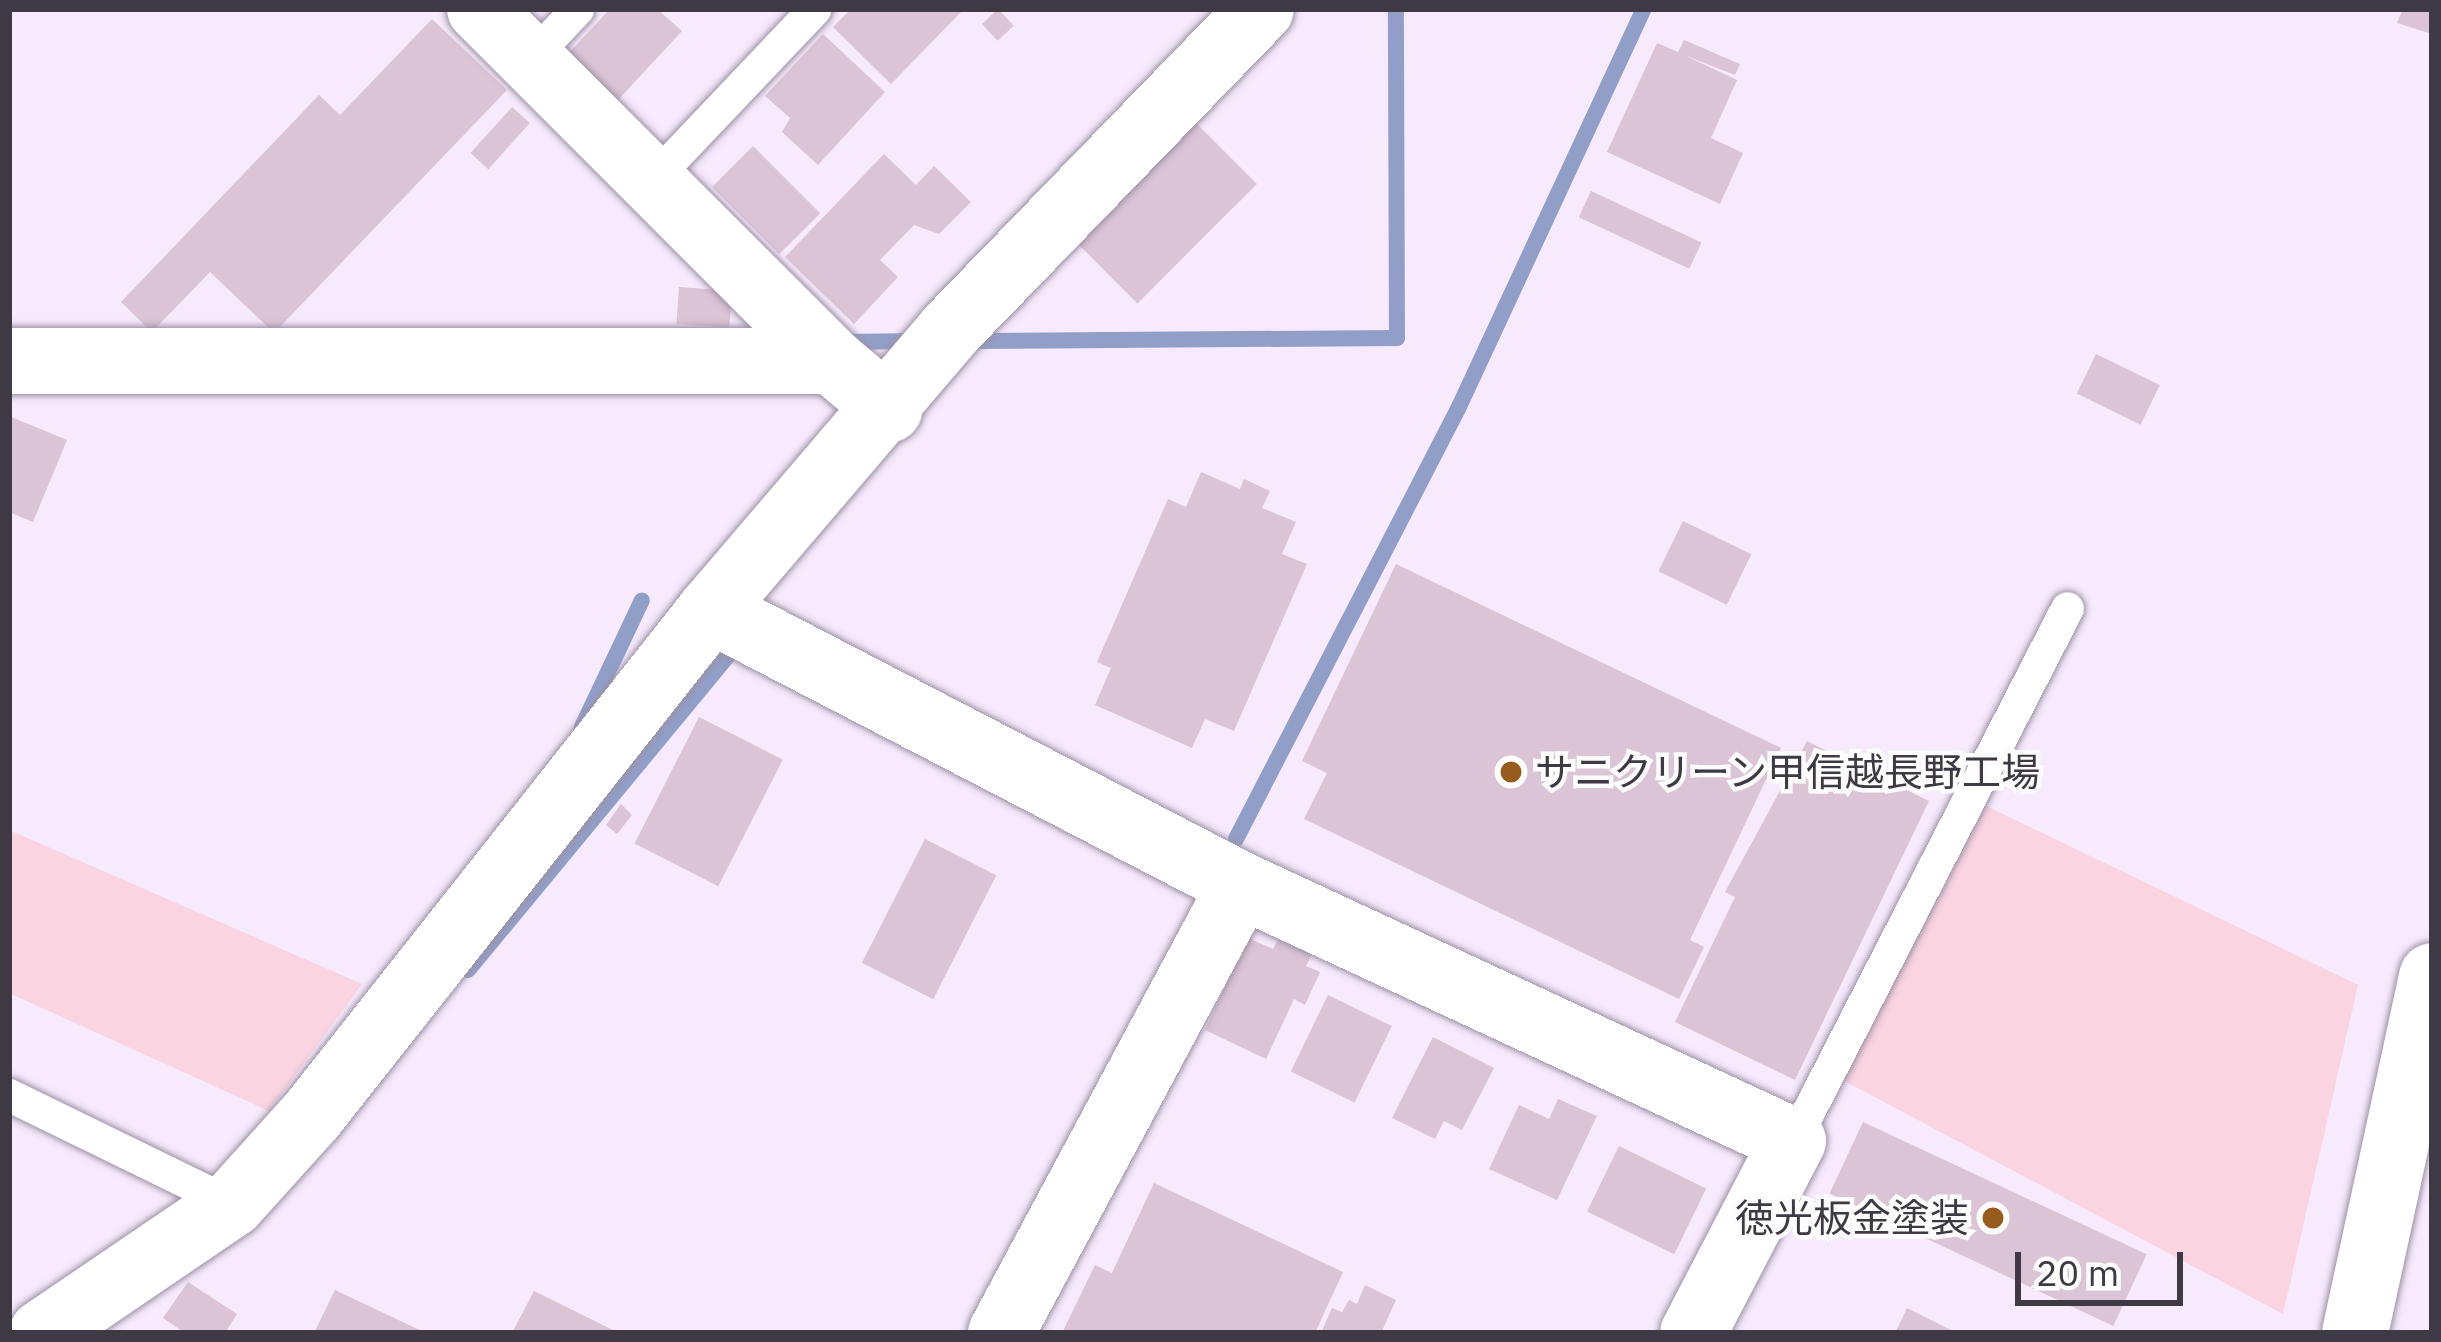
<!DOCTYPE html>
<html>
<head>
<meta charset="utf-8">
<style>
	body { margin:0 }
	#map { position:relative; width:2441px; height:1342px; overflow:hidden; background:#f6eafc; font-family:"IBM Plex Sans","Noto Sans JP",sans-serif }
	div>[style] { position:absolute }
	.green>* { inset:0; background:#fad4e0 }
	.stream>* { height:16px; margin:-8px; padding:0 8px; transform-origin:8px; border-radius:8px; background:#919fc8 }
	.building>* { inset:0; background:#dbc4d5; transform-origin:0 0 }
	.roads { filter:drop-shadow(0 0 3px #9e91a6) drop-shadow(0 0 3px #9e91a6) }
	.lane>* { height:33px; margin:-16.5px; padding:0 16.5px; transform-origin:16.5px; border-radius:16.5px; background:#fff }
	.street>* { height:66px; margin:-33px; padding:0 33px; transform-origin:33px; border-radius:33px; background:#fff }
	.secondary>* { height:66px; margin:-33px; padding:0 33px; transform-origin:33px; border-radius:33px; background:#fff }
	.dots>* { width:33px; height:33px; translate:-50% -50%; box-sizing:border-box; border:6px solid #fcfcfc; border-radius:50% }
	span { translate:-50% -50%; white-space:nowrap; text-align:center; line-height:1.15; -webkit-text-stroke:9px #fcfcfc; paint-order:stroke }
	.poi-label { font-size:39px; color:#3e3942 }
	.left { translate:0 -50%; text-align:left }
	.right { translate:-100% -50%; text-align:right }
	.frame { position:absolute; inset:0; border:12px solid #3e3942; pointer-events:none }
	.scale { position:absolute; left:2015px; top:1252px; width:168px; height:54px; box-sizing:border-box; border:6px solid #3e3942; border-top:0; padding-left:15px; font-size:36px; line-height:42px; white-space:nowrap; color:#3e3942; -webkit-text-stroke:9px #fcfcfc; paint-order:stroke }
</style>
</head>
<body>
<div id="map">
	<div class="green">
		<i style="clip-path:polygon(1978px 802px,2358px 985px,2283px 1314px,1839px 1078px)"></i>
		<i style="clip-path:polygon(9px 830px,362px 984px,269px 1111px,9px 993px)"></i>
	</div>
	<div class="stream">
		<i style="left:966px;top:341px;width:431px;rotate:-0.4deg"></i>
		<i style="left:1397px;top:338px;width:329px;rotate:-90.2deg"></i>
		<i style="left:845px;top:342px;width:72px;rotate:-0.8deg"></i>
		<i style="left:582px;top:727px;width:140px;rotate:-64.7deg"></i>
		<i style="left:1236px;top:839px;width:484px;rotate:-62.7deg"></i>
		<i style="left:1458px;top:409px;width:441px;rotate:-65.1deg"></i>
		<i style="left:468px;top:970px;width:417px;rotate:-50.4deg"></i>
	</div>
	<div class="building">
		<i style="clip-path:polygon(610px 9px,657px 9px,682px 31px,617px 101px,567px 55px)"></i>
		<i style="clip-path:polygon(851px 9px,959px 9px,962px 11px,891px 84px,833px 27px)"></i>
		<i style="left:998px;top:9px;width:23px;height:22px;rotate:47deg"></i>
		<i style="clip-path:polygon(2403px 9px,2432px 9px,2432px 34px,2397px 23px)"></i>
		<i style="clip-path:polygon(432px 19px,507px 90px,274px 333px,210px 272px,152px 332px,121px 302px,319px 95px,340px 115px)"></i>
		<i style="clip-path:polygon(823px 34px,885px 92px,818px 165px,782px 132px,790px 118px,765px 96px)"></i>
		<i style="clip-path:polygon(1684px 40px,1740px 64px,1735px 75px,1684px 55px,1737px 80px,1711px 138px,1743px 153px,1720px 204px,1607px 152px,1657px 43px,1678px 52px)"></i>
		<i style="left:512px;top:107px;width:24px;height:62px;rotate:42deg"></i>
		<i style="left:1194px;top:121px;width:89px;height:169px;rotate:45deg"></i>
		<i style="left:753px;top:146px;width:95px;height:58px;rotate:45deg"></i>
		<i style="clip-path:polygon(884px 154px,916px 185px,934px 166px,971px 202px,939px 234px,914px 225px,880px 260px,898px 277px,854px 324px,785px 257px)"></i>
		<i style="left:1591px;top:191px;width:122px;height:29px;rotate:25deg"></i>
		<i style="left:679px;top:287px;width:53px;height:37px;rotate:4deg"></i>
		<i style="left:2096px;top:354px;width:71px;height:44px;rotate:26deg"></i>
		<i style="clip-path:polygon(9px 416px,67px 440px,33px 522px,9px 512px)"></i>
		<i style="clip-path:polygon(1201px 472px,1240px 489px,1244px 479px,1270px 491px,1262px 508px,1296px 522px,1282px 554px,1307px 564px,1234px 731px,1205px 719px,1192px 748px,1095px 705px,1111px 668px,1097px 662px,1168px 499px,1186px 507px)"></i>
		<i style="left:1683px;top:521px;width:76px;height:56px;rotate:26deg"></i>
		<i style="clip-path:polygon(1396px 564px,1781px 748px,1690px 940px,1704px 947px,1679px 999px,1304px 819px,1327px 773px,1302px 761px)"></i>
		<i style="left:699px;top:717px;width:94px;height:142px;rotate:27deg"></i>
		<i style="clip-path:polygon(1807px 741px,1929px 801px,1795px 1080px,1675px 1022px,1735px 897px,1725px 892px)"></i>
		<i style="clip-path:polygon(621px 804px,632px 815px,617px 834px,606px 825px)"></i>
		<i style="left:925px;top:839px;width:80px;height:139px;rotate:27deg"></i>
		<i style="clip-path:polygon(1280px 935px,1313px 952px,1306px 966px,1320px 972px,1305px 1005px,1294px 999px,1266px 1059px,1205px 1030px,1248px 938px,1273px 949px)"></i>
		<i style="left:1328px;top:995px;width:71px;height:85px;rotate:26deg"></i>
		<i style="clip-path:polygon(1433px 1037px,1494px 1068px,1462px 1130px,1444px 1121px,1435px 1139px,1392px 1118px)"></i>
		<i style="clip-path:polygon(1558px 1099px,1597px 1116px,1557px 1200px,1489px 1169px,1519px 1105px,1549px 1119px)"></i>
		<i style="left:1863px;top:1122px;width:313px;height:79px;rotate:25deg"></i>
		<i style="left:1619px;top:1146px;width:97px;height:73px;rotate:26deg"></i>
		<i style="clip-path:polygon(1154px 1183px,1343px 1272px,1315px 1333px,1063px 1331px,1095px 1265px,1112px 1273px)"></i>
		<i style="clip-path:polygon(188px 1282px,237px 1314px,225px 1333px,185px 1333px,163px 1318px)"></i>
		<i style="clip-path:polygon(1365px 1285px,1396px 1300px,1381px 1333px,1321px 1333px,1332px 1308px,1342px 1312px,1349px 1300px,1357px 1304px)"></i>
		<i style="clip-path:polygon(335px 1290px,426px 1333px,314px 1333px)"></i>
		<i style="clip-path:polygon(534px 1291px,619px 1333px,512px 1333px)"></i>
		<i style="clip-path:polygon(1907px 1308px,1957px 1333px,1895px 1333px)"></i>
	</div>
	<div class="roads">
		<div class="lane">
			<i style="left:530px;top:59px;width:69px;rotate:-46.8deg"></i>
			<i style="left:652px;top:180px;width:236px;rotate:-46.5deg"></i>
			<i style="left:9px;top:1095px;width:248px;rotate:26deg"></i>
			<i style="left:1793px;top:1141px;width:599px;rotate:-62.79deg"></i>
		</div>
		<div class="street">
			<i style="left:480px;top:9px;width:498px;rotate:45deg"></i>
			<i style="left:9px;top:361px;width:823px"></i>
			<i style="left:832px;top:361px;width:75px;rotate:40.1deg"></i>
			<i style="left:711px;top:610px;width:597px;rotate:27.42deg"></i>
			<i style="left:1241px;top:885px;width:608px;rotate:24.88deg"></i>
			<i style="left:1793px;top:1141px;width:216px;rotate:117.5deg"></i>
			<i style="left:42px;top:1333px;width:230px;rotate:-34.2deg"></i>
			<i style="left:232px;top:1204px;width:121px;rotate:-48deg"></i>
			<i style="left:313px;top:1114px;width:642px;rotate:-51.7deg"></i>
			<i style="left:711px;top:610px;width:367px;rotate:-49.5deg"></i>
			<i style="left:949px;top:331px;width:448px;rotate:-45.9deg"></i>
			<i style="left:1001px;top:1333px;width:508px;rotate:-61.82deg"></i>
		</div>
		<div class="secondary">
			<i style="left:2355px;top:1333px;width:365px;rotate:-77.8deg"></i>
		</div>
	</div>
	<div class="dots">
		<i style="left:1511px;top:772px;background:#975b1d"></i>
		<i style="left:1993px;top:1218px;background:#975b1d"></i>
	</div>
	<div class="poi-label">
		<span class="left" style="left:1535px;top:772px">サニクリーン甲信越長野工場</span>
		<span class="right" style="left:1969px;top:1218px">徳光板金塗装</span>
	</div>
	<div class="frame"></div>
	<div class="scale">20 m</div>
</div>
</body>
</html>
